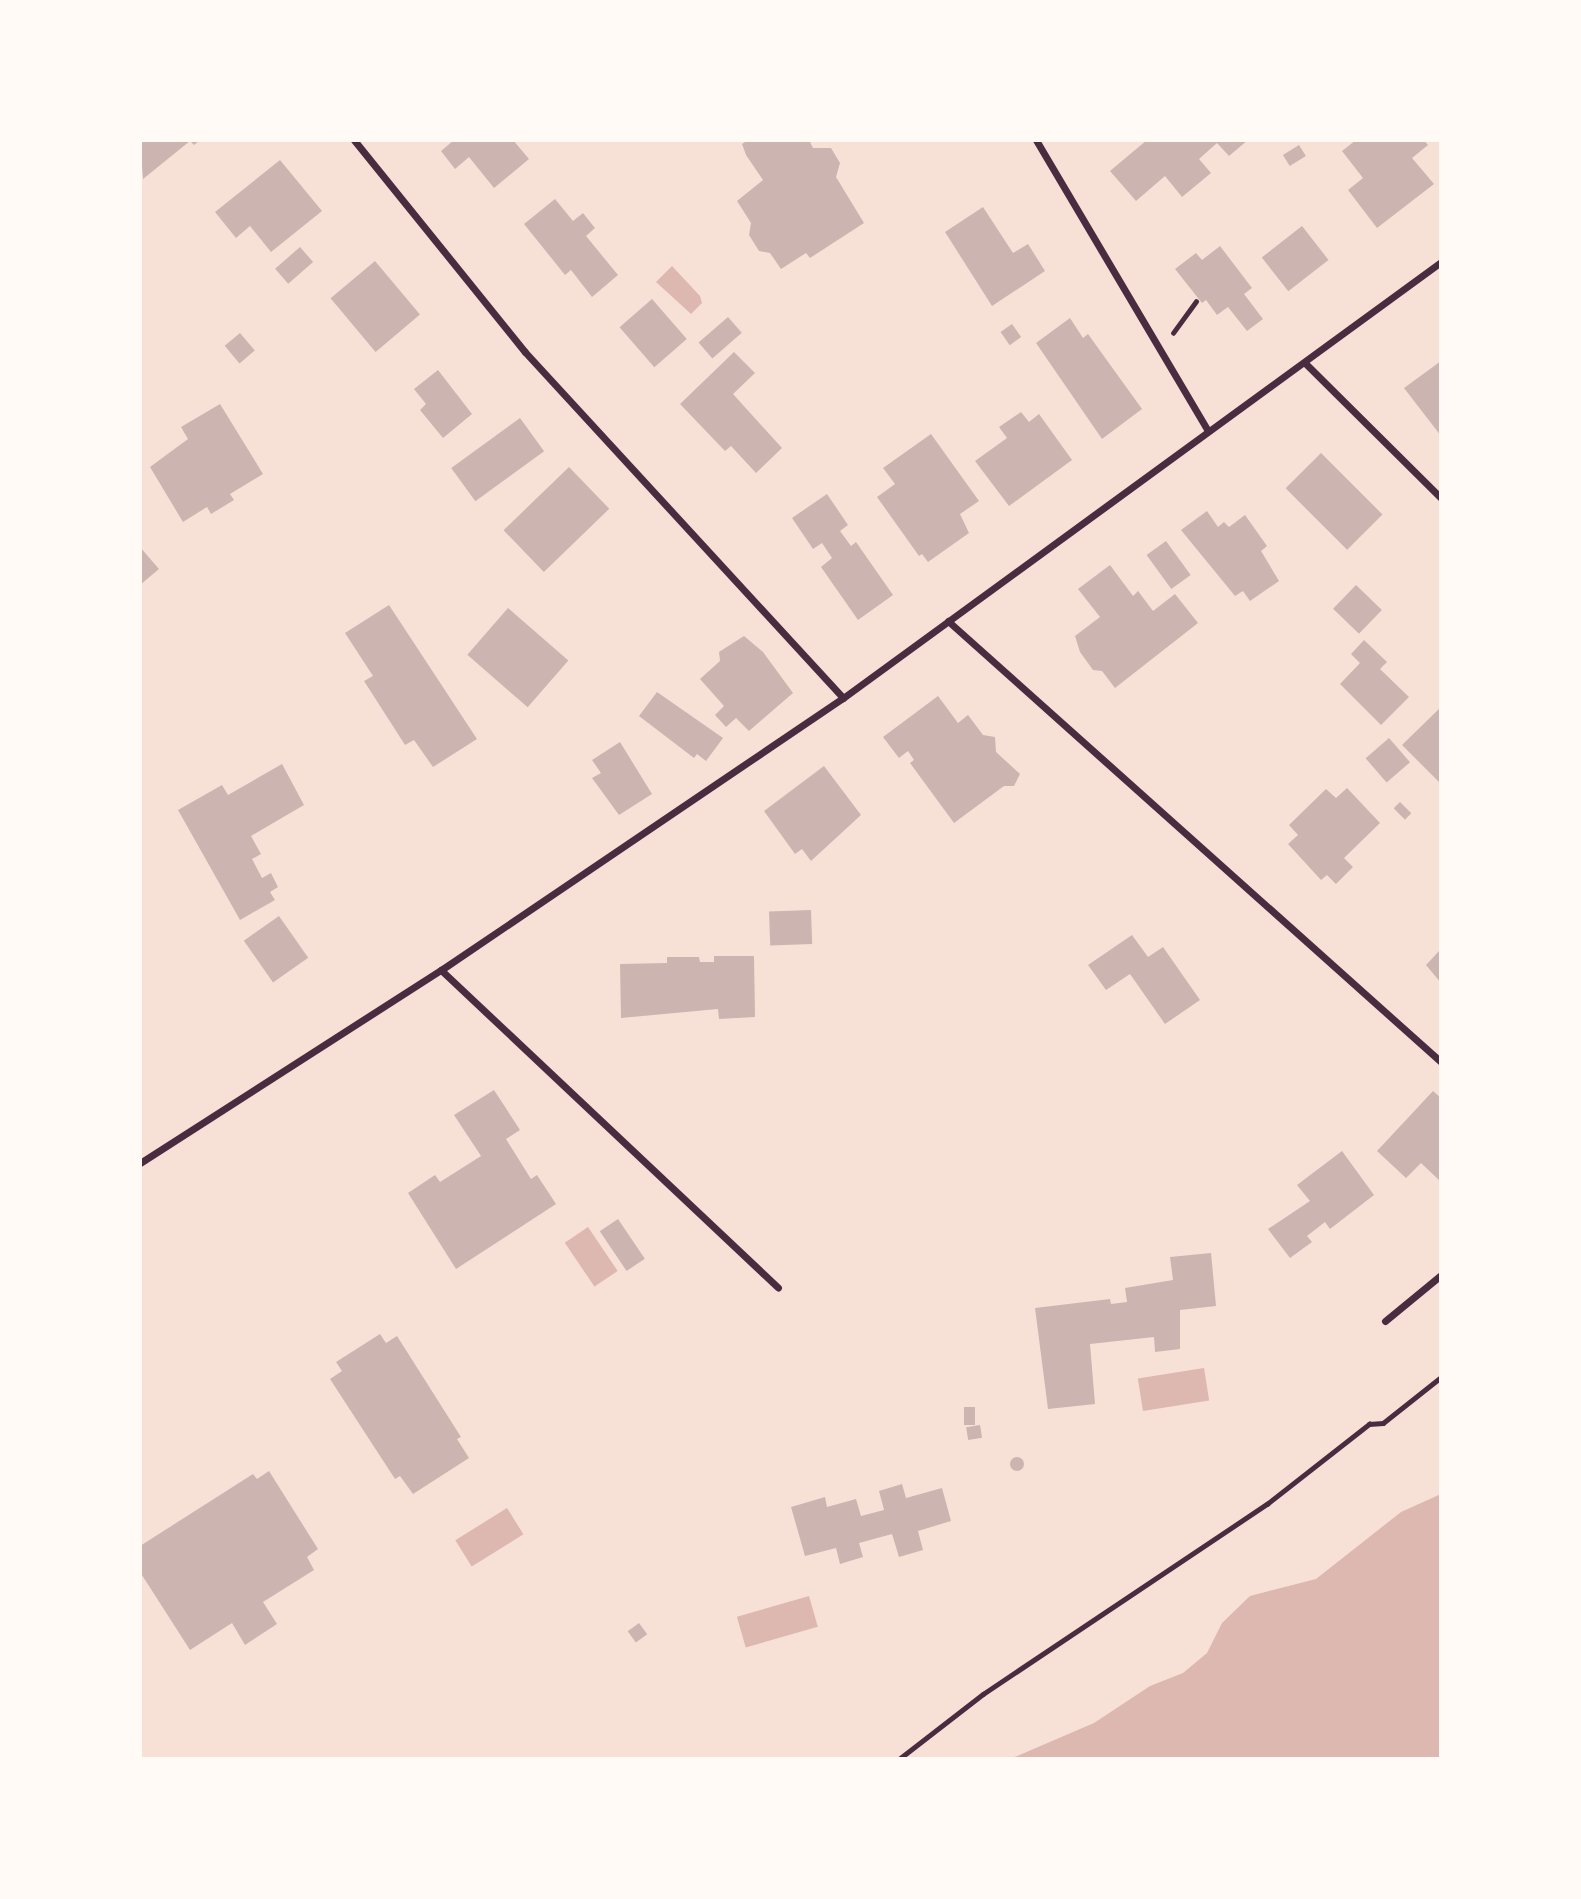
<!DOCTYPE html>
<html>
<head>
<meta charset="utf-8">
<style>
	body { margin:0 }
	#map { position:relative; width:1581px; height:1899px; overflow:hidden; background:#f7e1d7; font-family:Lato,sans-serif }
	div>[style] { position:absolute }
	.water>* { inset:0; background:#dcb8b0; transform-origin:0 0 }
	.building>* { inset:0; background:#ccb4b1; transform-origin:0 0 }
	.round { border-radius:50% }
	.path>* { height:4.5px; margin:-2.25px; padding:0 2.25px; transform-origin:2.25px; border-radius:2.25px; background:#4a2c40 }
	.minor>* { height:7px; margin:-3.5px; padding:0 3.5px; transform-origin:3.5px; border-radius:3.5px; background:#4a2c40 }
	span { translate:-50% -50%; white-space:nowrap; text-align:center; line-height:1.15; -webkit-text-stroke:5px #fffaf5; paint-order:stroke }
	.frame { position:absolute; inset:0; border:142px solid #fffaf5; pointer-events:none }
</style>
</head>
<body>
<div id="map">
	<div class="water">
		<i style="clip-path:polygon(672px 266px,700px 296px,702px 303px,691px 314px,656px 282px)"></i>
		<i style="left:588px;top:1227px;width:53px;height:28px;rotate:56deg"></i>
		<i style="left:1204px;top:1368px;width:33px;height:67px;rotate:81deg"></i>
		<i style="clip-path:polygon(1441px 1494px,1441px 1759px,1010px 1759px,1094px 1723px,1150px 1686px,1183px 1673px,1207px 1653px,1222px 1623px,1250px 1596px,1316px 1579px,1401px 1512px)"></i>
		<i style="left:507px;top:1508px;width:31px;height:61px;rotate:58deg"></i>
		<i style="left:809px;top:1596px;width:32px;height:75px;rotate:74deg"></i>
	</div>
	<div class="building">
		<i style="clip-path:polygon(140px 140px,200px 140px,194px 145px,190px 141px,143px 179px)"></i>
		<i style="clip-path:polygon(454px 140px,513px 140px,529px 159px,494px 188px,469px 157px,455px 169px,441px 151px)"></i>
		<i style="clip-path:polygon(748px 140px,809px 140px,813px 148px,831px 148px,840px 163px,836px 177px,864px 223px,810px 258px,806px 253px,781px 269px,770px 253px,759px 251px,749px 235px,751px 223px,737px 201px,763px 180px,746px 155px,742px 144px)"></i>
		<i style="clip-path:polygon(1147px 140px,1248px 140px,1229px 156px,1217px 143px,1199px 159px,1211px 173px,1182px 197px,1165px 176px,1136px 201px,1110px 171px)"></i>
		<i style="clip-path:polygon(1356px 140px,1424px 140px,1428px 145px,1412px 158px,1434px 184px,1377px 228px,1348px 190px,1363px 178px,1342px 151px)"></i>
		<i style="left:1299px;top:145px;width:13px;height:19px;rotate:58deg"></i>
		<i style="clip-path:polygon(280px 160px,322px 211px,271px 252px,250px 226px,236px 238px,215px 212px)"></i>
		<i style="clip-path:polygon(555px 199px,573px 221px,583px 213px,595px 228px,586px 236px,618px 275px,592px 297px,571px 270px,565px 275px,524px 224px)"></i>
		<i style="clip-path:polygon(983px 207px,1013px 253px,1028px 244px,1045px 271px,992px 306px,945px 232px)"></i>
		<i style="left:1302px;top:226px;width:43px;height:51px;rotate:52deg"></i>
		<i style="clip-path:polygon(1220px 246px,1252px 288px,1244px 294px,1263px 319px,1247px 331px,1228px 307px,1217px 315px,1206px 300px,1202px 303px,1175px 269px,1196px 253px,1202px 260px)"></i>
		<i style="left:300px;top:247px;width:20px;height:33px;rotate:49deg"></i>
		<i style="left:375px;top:261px;width:70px;height:58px;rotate:50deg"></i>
		<i style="left:652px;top:299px;width:53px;height:43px;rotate:49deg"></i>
		<i style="left:728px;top:317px;width:21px;height:39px;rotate:49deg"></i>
		<i style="clip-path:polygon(1070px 318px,1083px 338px,1088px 334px,1142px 409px,1102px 439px,1036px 343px)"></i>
		<i style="left:1012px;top:324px;width:16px;height:14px;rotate:55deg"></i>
		<i style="left:240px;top:333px;width:23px;height:20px;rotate:50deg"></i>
		<i style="clip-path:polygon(734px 352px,755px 373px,733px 394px,782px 448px,756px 473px,731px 446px,725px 451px,680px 404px)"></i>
		<i style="clip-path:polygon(1441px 361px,1441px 436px,1404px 388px)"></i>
		<i style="clip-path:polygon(438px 370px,472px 414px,443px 438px,420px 410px,426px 404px,414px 389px)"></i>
		<i style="clip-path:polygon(220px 404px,263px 474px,230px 494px,234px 500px,211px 514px,207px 507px,183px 522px,150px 467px,188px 439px,181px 427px)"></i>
		<i style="clip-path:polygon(1021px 412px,1029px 422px,1039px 414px,1072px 460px,1009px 506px,975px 461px,1007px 438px,999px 427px)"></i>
		<i style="left:520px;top:418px;width:41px;height:85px;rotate:54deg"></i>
		<i style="clip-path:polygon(931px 434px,979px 501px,960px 514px,969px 533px,928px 562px,922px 554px,919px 556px,877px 497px,895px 484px,883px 468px)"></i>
		<i style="left:1321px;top:453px;width:87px;height:50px;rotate:45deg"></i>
		<i style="left:569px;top:467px;width:58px;height:91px;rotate:46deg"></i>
		<i style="clip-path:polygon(827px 494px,848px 525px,840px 531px,851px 546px,856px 542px,893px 595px,858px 620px,821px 567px,832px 558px,822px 543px,813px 549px,792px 518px)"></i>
		<i style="clip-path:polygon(1207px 511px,1218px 527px,1224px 522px,1229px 527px,1245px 515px,1267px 546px,1261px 551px,1279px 581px,1250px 601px,1243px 591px,1235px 596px,1181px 530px)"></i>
		<i style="left:1166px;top:541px;width:42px;height:24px;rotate:54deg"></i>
		<i style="clip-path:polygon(140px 547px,159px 569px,140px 585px)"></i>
		<i style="clip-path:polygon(1110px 565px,1133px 596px,1138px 591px,1153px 611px,1175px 594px,1198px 623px,1115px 688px,1102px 671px,1093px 670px,1080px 652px,1075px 636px,1100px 617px,1078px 589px)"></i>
		<i style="left:1356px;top:585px;width:36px;height:33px;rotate:44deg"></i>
		<i style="clip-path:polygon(389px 605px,477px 739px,433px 767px,414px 740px,405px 745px,364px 681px,373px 676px,345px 633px)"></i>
		<i style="left:508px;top:608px;width:80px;height:62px;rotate:41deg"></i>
		<i style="clip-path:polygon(744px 636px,763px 652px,793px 693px,749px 731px,736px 718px,726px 727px,715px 715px,724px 706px,700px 679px,720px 661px,719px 652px)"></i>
		<i style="clip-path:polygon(1364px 640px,1387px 662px,1380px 669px,1409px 697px,1381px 725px,1340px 684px,1360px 663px,1351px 654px)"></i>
		<i style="clip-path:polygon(657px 692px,723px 738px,706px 761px,697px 754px,694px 758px,639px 716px)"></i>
		<i style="clip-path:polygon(938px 696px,958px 723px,968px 715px,983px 735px,995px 737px,996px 752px,1020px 774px,1014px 786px,1004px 786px,954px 823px,910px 763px,914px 760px,908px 751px,899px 758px,883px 737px)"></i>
		<i style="clip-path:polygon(1441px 707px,1441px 784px,1402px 745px)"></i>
		<i style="left:1389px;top:738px;width:32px;height:31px;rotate:49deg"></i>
		<i style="clip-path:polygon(620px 742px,652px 794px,619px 815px,592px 778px,601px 773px,592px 760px)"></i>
		<i style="clip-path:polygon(282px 764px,304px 805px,251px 836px,261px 854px,252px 859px,262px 878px,271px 873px,278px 887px,270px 892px,275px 900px,240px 920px,178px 810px,222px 785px,228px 795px)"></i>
		<i style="clip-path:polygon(824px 766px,861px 815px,811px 861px,802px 849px,795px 854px,764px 811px)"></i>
		<i style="clip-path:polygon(1347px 788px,1380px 823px,1344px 858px,1353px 867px,1336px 884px,1327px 875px,1321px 880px,1288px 844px,1298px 835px,1289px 825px,1326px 789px,1336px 798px)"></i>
		<i style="left:1400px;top:802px;width:16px;height:9px;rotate:45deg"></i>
		<i style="left:811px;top:910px;width:34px;height:42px;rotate:88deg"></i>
		<i style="left:279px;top:916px;width:51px;height:43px;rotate:55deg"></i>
		<i style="clip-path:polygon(1132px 935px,1148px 957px,1163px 947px,1200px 1000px,1165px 1024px,1130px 974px,1106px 990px,1088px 965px)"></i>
		<i style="clip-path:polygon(1441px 949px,1441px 983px,1426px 965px)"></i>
		<i style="clip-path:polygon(714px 956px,754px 956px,755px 1017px,719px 1019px,718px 1009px,621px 1018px,620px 964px,667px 963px,667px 957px,699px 957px,700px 962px,714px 962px)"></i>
		<i style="clip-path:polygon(494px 1090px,520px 1130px,506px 1139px,531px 1179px,537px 1175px,556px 1204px,456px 1269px,408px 1193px,435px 1175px,440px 1182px,481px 1156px,454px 1115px)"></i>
		<i style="clip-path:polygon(1433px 1091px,1441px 1098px,1441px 1182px,1421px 1163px,1406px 1178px,1377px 1151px)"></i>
		<i style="clip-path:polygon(1342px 1151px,1374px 1195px,1330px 1229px,1325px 1222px,1307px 1236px,1312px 1242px,1290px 1258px,1268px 1229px,1310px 1201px,1297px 1185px)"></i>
		<i style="left:618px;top:1219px;width:48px;height:22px;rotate:56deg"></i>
		<i style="clip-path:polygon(1211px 1253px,1216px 1306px,1180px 1310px,1180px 1349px,1155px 1352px,1154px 1337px,1090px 1344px,1095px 1404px,1048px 1409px,1035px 1308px,1110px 1299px,1111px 1304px,1127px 1302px,1125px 1288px,1173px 1280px,1170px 1257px)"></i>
		<i style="clip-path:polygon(380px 1334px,386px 1343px,397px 1336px,461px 1437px,457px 1439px,469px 1458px,413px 1494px,400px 1476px,395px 1479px,330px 1379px,342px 1371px,336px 1362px)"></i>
		<i style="left:964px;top:1407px;width:11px;height:18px"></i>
		<i style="left:980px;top:1425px;width:13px;height:14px;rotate:81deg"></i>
		<i class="round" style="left:1010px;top:1457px;width:14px;height:14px"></i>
		<i style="clip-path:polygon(269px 1471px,318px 1549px,307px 1557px,314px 1570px,263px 1602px,277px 1624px,245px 1645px,232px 1623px,190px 1650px,140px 1572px,140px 1546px,253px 1474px,257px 1479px)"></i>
		<i style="clip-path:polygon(902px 1484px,906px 1498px,942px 1488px,951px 1521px,918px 1531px,923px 1550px,899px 1557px,892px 1534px,859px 1543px,863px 1557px,840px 1564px,836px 1548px,805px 1556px,791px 1507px,825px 1497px,827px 1507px,856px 1499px,861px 1516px,884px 1510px,879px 1491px)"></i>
		<i style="left:639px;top:1623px;width:14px;height:14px;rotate:54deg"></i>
	</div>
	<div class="path">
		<i style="left:1173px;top:333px;width:39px;rotate:-54deg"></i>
		<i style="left:899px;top:1759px;width:106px;rotate:-37.7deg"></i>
		<i style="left:983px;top:1694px;width:342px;rotate:-33.8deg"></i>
		<i style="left:1267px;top:1504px;width:130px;rotate:-38.1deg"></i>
		<i style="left:1369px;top:1424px;width:14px;rotate:-4deg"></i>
		<i style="left:1383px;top:1423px;width:74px;rotate:-38.4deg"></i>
	</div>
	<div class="minor">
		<i style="left:354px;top:140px;width:272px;rotate:51.1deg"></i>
		<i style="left:525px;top:352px;width:470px;rotate:47.4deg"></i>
		<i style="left:1036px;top:140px;width:338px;rotate:59.4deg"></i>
		<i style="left:1305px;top:363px;width:192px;rotate:44.8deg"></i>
		<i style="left:948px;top:621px;width:661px;rotate:41.81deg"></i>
		<i style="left:441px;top:970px;width:463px;rotate:43.3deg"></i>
		<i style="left:140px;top:1163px;width:358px;rotate:-32.7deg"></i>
		<i style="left:441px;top:970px;width:485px;rotate:-34.1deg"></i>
		<i style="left:843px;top:698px;width:740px;rotate:-36.1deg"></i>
		<i style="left:1385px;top:1321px;width:72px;rotate:-39.4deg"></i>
	</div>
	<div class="frame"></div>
</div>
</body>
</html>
